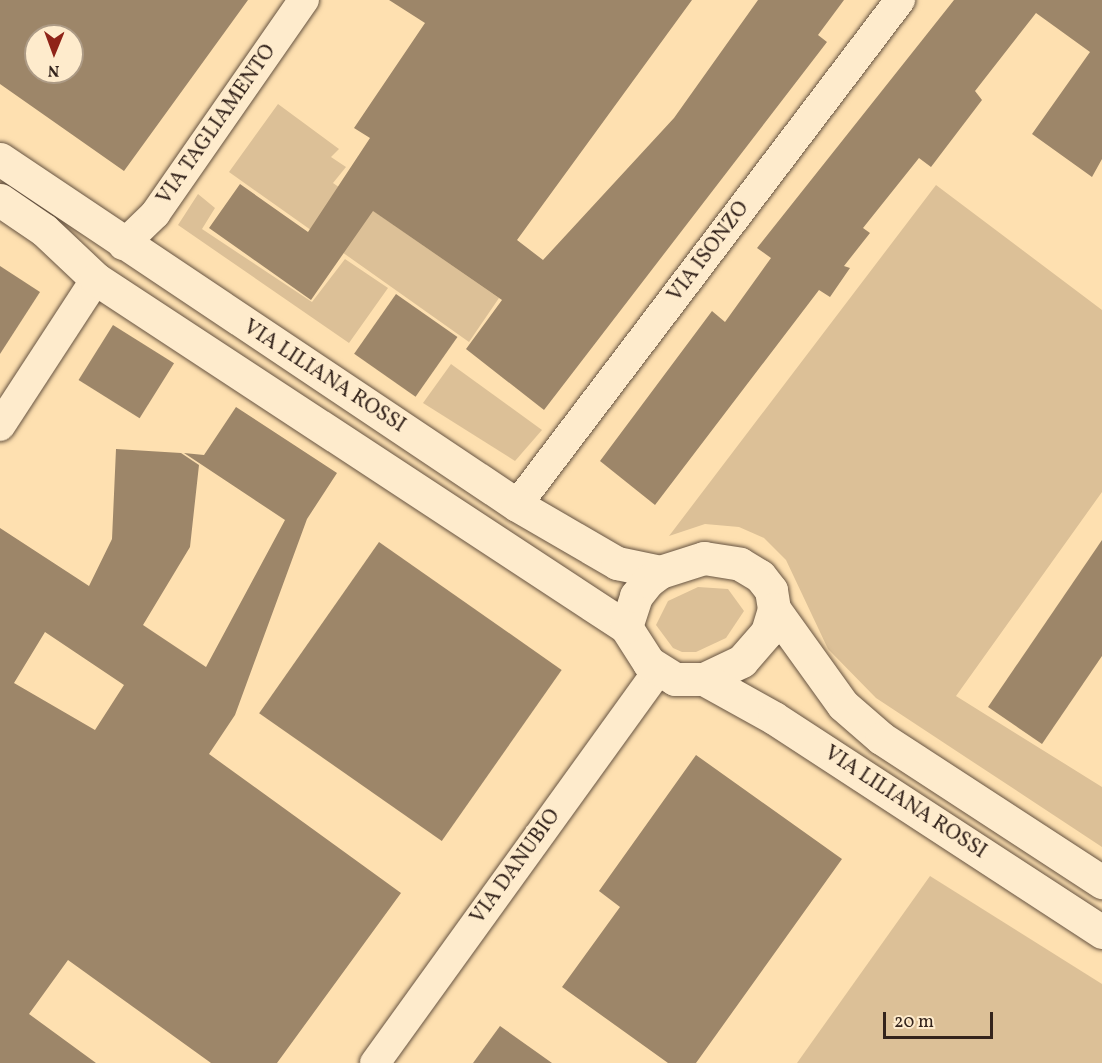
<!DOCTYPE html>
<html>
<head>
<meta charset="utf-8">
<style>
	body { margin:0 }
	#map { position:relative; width:1102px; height:1063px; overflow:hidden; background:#fee0b0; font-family:Vollkorn,serif }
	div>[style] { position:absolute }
	.green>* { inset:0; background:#dcc097 }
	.building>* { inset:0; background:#9d8669; transform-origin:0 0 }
	.roads { filter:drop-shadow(0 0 2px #665341) drop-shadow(0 0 2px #665341) }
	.minor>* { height:30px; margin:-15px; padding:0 15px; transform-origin:15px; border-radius:15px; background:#feebcc }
	.tertiary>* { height:33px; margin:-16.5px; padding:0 16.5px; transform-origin:16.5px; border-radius:16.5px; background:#feebcc }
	span { translate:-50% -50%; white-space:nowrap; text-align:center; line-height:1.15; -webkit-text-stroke:6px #feebcc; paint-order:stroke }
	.street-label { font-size:21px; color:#34241c }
	.north { position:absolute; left:24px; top:24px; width:60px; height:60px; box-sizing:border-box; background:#feebcc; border:2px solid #ad9b86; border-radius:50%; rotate:181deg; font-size:16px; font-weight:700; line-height:24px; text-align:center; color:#34241c }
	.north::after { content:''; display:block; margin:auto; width:21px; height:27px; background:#8f2418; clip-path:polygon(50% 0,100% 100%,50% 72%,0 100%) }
	.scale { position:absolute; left:883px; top:1012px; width:110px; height:27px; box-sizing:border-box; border:3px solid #34241c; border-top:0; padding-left:8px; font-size:18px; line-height:21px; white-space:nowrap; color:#34241c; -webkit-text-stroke:4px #feebcc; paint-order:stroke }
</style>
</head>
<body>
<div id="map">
	<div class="green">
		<i style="clip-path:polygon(278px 104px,339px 149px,331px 157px,346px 167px,333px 183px,499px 298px,469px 342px,229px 172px)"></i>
		<i style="clip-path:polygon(936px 185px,1102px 310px,1102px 492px,956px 696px,1102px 787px,1102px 847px,876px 698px,828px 649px,786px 560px,764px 538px,739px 527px,705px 524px,669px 536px)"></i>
		<i style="clip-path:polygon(198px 194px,215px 208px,202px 229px,312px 302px,345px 259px,388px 288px,349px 343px,178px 225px)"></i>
		<i style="clip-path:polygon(451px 364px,542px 430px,515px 461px,423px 403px)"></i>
		<i style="clip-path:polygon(698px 587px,728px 589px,744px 611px,726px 638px,696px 652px,682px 652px,673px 648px,656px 625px,668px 601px)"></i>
		<i style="clip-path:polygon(930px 876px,1102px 984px,1102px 1063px,797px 1063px)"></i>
	</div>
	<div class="building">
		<i style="clip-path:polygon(evenodd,0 0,248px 0,124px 171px,0 84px,0 0,36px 36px,72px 36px,72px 72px,36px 72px,36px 36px)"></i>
		<i style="clip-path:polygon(389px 0,692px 0,517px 240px,543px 260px,674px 118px,758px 0,844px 0,818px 35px,827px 42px,544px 410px,466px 349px,502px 300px,373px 211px,311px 300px,209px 228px,240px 184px,308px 232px,370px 138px,354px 128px,425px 23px)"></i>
		<i style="clip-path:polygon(954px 0,1102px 0,1102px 159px,1092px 177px,1032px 134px,1090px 52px,1036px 13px,975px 91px,982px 100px,931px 167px,919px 158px,863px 228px,870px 233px,844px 266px,850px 268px,830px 297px,819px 290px,655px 505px,600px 461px,712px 311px,725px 322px,771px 258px,757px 248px)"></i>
		<i style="clip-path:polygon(0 266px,40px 292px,0 354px)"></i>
		<i style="left:396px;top:294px;width:75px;height:73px;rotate:35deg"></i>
		<i style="left:113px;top:325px;width:72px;height:65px;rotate:32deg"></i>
		<i style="clip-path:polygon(evenodd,236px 407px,337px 473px,307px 519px,235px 715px,209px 754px,401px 893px,277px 1063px,211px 1063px,68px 960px,29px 1014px,96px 1063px,0 1063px,0 528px,89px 586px,112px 539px,116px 449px,181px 453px,199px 465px,190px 547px,143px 625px,206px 667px,285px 520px,184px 453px,204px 455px,236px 407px,45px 632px,124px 685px,95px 730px,14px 683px,45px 632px)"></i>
		<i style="clip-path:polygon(1102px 540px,1102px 656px,1042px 744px,988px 707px)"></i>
		<i style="left:379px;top:542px;width:223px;height:209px;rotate:35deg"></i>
		<i style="clip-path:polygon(696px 755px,842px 859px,696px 1063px,668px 1063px,562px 987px,620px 907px,599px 891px)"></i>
		<i style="clip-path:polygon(500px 1026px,552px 1063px,473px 1063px)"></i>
	</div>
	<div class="roads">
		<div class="minor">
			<i style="left:123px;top:245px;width:45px;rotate:-44.1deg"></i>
			<i style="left:155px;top:214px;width:261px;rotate:-55.2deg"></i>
			<i style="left:0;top:426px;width:176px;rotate:-56.9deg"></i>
			<i style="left:517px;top:505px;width:634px;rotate:-52.82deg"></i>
			<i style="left:375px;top:1063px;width:482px;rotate:-54.2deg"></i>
		</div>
		<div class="tertiary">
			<i style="left:0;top:159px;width:622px;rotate:33.79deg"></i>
			<i style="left:517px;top:505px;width:116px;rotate:30.1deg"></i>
			<i style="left:617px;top:563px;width:44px;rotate:11.8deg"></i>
			<i style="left:0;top:200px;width:53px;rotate:34.3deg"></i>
			<i style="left:44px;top:230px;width:71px;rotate:43.3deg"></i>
			<i style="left:96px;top:279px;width:634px;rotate:33.29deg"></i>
			<i style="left:704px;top:558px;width:36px;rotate:9deg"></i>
			<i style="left:740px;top:564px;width:23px;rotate:31deg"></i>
			<i style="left:760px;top:576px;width:18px;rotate:52deg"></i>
			<i style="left:771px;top:590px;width:19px;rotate:81deg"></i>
			<i style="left:774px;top:609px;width:24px;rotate:107deg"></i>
			<i style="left:767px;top:632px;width:38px;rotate:131deg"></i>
			<i style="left:742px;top:661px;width:42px;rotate:154.7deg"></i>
			<i style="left:704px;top:679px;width:29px;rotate:180deg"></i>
			<i style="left:675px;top:679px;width:31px;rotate:-148deg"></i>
			<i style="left:649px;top:663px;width:43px;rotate:-122.6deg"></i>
			<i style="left:626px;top:627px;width:33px;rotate:-72deg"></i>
			<i style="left:636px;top:596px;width:19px;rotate:-51deg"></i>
			<i style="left:648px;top:581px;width:15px;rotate:-37deg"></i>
			<i style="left:660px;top:572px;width:46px;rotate:-17.7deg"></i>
			<i style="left:774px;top:609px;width:118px;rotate:54.3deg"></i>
			<i style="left:843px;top:705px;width:50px;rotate:41deg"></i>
			<i style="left:881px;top:738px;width:264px;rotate:33.1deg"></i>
			<i style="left:704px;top:679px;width:80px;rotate:29.1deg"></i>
			<i style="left:774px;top:718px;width:392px;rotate:33.1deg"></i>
		</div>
	</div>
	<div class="street-label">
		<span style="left:217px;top:125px;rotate:-55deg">VIA TAGLIAMENTO</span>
		<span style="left:709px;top:252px;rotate:-53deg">VIA ISONZO</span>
		<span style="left:324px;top:377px;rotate:33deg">VIA LILIANA ROSSI</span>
		<span style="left:905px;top:803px;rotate:33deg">VIA LILIANA ROSSI</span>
		<span style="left:516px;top:867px;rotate:-54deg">VIA DANUBIO</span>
	</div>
	<div class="north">N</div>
	<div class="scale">20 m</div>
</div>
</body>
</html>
